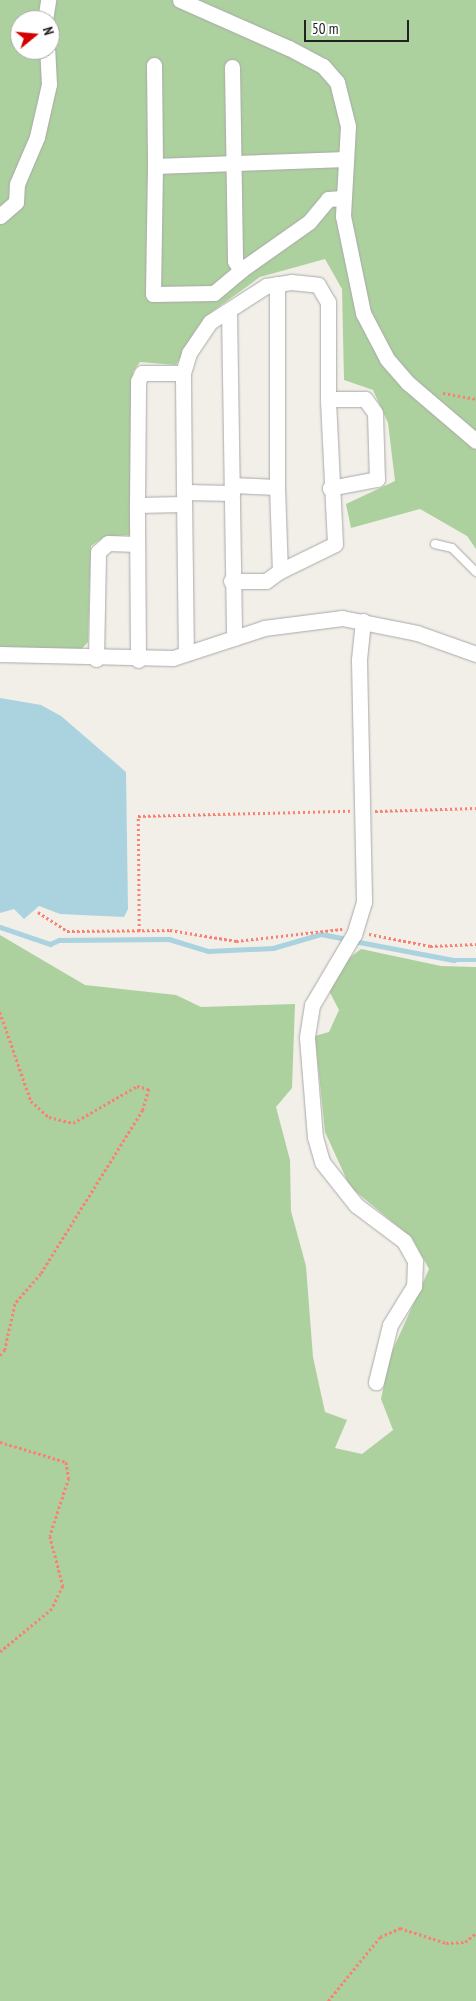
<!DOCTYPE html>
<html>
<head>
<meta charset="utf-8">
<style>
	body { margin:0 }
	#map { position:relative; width:476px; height:2001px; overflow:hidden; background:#f2efe9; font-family:"PT Sans Narrow",sans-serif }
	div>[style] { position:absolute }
	.forest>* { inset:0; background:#add19e }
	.water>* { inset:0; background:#aad3df }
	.stream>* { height:4.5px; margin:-2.25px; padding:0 2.25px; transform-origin:2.25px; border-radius:2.25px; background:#aad3df }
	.path>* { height:2.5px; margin-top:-1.25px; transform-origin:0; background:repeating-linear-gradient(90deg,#fa8072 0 2.5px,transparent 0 5px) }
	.roads { filter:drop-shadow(0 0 1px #a9a9a9) drop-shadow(0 0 1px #a9a9a9) }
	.lane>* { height:8px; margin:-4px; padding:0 4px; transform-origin:4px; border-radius:4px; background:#fff }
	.street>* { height:15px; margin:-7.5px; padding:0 7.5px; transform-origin:7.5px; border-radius:7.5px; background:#fff }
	span { translate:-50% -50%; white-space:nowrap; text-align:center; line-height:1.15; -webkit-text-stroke:5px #fff; paint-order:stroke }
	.north { position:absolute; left:10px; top:10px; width:50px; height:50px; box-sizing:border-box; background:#fff; border:1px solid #a7a7a7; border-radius:50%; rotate:73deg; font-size:14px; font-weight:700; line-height:20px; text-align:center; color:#222 }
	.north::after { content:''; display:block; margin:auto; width:18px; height:22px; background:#d40000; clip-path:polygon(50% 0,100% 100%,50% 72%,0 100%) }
	.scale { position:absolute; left:304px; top:20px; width:105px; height:22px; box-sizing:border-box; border:2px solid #222; border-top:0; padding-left:6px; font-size:15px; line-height:18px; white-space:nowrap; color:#222; -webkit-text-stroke:4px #fff; paint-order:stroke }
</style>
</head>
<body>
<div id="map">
	<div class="forest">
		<i style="clip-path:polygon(evenodd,0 0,476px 0,476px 549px,467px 536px,420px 509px,351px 528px,346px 504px,395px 481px,388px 423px,373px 390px,344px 380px,342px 289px,325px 259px,260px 277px,206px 316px,176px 365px,140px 362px,133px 372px,130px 535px,104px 537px,91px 546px,88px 642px,76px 655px,0 648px,0 0,20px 20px,50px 20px,50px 50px,20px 50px,20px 20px)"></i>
		<i style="clip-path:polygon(0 935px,85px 985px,176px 995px,201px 1007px,295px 1004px,292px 1088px,276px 1107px,290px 1160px,291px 1211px,306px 1266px,313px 1357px,325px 1412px,347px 1420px,335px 1448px,362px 1454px,393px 1430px,381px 1399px,390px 1356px,429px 1269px,412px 1238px,350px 1187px,325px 1132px,315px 1036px,329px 1032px,339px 1010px,328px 989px,345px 961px,361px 949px,441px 966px,476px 967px,476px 2001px,0 2001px)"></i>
	</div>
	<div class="water">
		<i style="clip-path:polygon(0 698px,41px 705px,61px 716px,126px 772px,128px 909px,124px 917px,60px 914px,39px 906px,24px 919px,14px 909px,0 913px)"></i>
	</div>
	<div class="stream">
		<i style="left:0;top:927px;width:53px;rotate:18.8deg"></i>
		<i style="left:50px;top:944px;width:10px;rotate:-24deg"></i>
		<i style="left:59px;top:940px;width:110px;rotate:-0.5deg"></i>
		<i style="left:169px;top:939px;width:41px;rotate:17.1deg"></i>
		<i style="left:208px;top:951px;width:65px;rotate:-2.6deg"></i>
		<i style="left:273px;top:948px;width:50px;rotate:-16.3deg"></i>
		<i style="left:321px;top:934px;width:26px;rotate:11deg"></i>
		<i style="left:354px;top:941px;width:102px;rotate:10.8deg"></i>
		<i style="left:454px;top:960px;width:22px"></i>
	</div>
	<div class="path">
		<i style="left:443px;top:393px;width:34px;rotate:10deg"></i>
		<i style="left:375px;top:811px;width:101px;rotate:-1.7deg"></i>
		<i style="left:38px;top:912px;width:35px;rotate:33deg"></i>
		<i style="left:67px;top:931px;width:103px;rotate:-0.6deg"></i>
		<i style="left:170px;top:930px;width:67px;rotate:9.5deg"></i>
		<i style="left:236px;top:941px;width:107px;rotate:-6.5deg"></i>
		<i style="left:139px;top:931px;width:115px;rotate:-90.5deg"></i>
		<i style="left:138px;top:816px;width:212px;rotate:-1.4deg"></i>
		<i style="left:369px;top:934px;width:62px;rotate:11.1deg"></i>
		<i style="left:430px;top:946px;width:46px;rotate:-2.5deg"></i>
		<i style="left:0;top:1012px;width:94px;rotate:70.8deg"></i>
		<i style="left:31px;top:1101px;width:24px;rotate:42deg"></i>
		<i style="left:49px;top:1117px;width:25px;rotate:14deg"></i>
		<i style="left:73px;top:1123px;width:74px;rotate:-30deg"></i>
		<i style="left:137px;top:1086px;width:12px;rotate:14deg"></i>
		<i style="left:149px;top:1089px;width:22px;rotate:106deg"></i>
		<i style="left:143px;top:1110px;width:193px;rotate:121.9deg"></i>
		<i style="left:41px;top:1274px;width:40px;rotate:131deg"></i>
		<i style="left:15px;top:1304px;width:47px;rotate:102.3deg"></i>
		<i style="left:5px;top:1350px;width:8px;rotate:130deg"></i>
		<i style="left:0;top:1442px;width:69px;rotate:16.9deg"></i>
		<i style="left:66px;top:1462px;width:16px;rotate:79deg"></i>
		<i style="left:69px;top:1478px;width:61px;rotate:108.1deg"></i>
		<i style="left:50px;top:1536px;width:52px;rotate:75.4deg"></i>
		<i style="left:63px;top:1586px;width:25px;rotate:116deg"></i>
		<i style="left:52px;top:1609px;width:67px;rotate:140.4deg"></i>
		<i style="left:328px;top:2001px;width:82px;rotate:-50.9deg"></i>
		<i style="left:380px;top:1937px;width:22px;rotate:-24deg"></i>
		<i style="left:400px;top:1928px;width:48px;rotate:18.1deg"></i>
		<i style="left:446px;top:1943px;width:19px;rotate:-3deg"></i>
		<i style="left:465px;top:1942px;width:14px;rotate:-39deg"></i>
	</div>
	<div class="roads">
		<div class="lane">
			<i style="left:435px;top:544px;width:17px;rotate:13deg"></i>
			<i style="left:452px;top:548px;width:34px;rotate:45deg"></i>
		</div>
		<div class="street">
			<i style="left:180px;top:0;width:119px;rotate:23.8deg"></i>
			<i style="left:289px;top:48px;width:38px;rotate:28deg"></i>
			<i style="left:323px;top:66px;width:21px;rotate:49deg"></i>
			<i style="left:337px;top:82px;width:45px;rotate:76deg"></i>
			<i style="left:348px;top:126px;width:90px;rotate:93.2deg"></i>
			<i style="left:343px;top:216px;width:99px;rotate:78.3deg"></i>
			<i style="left:363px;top:313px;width:52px;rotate:62.4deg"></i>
			<i style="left:387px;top:359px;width:32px;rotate:49deg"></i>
			<i style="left:408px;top:383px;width:89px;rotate:40.5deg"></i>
			<i style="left:45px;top:20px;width:20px;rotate:-81deg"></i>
			<i style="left:154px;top:65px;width:101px;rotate:89.4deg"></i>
			<i style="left:155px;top:166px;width:190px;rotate:-2.1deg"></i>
			<i style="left:232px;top:67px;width:194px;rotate:89.1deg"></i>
			<i style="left:235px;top:261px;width:11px;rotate:56deg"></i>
			<i style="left:241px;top:270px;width:83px;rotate:-35.2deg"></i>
			<i style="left:309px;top:222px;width:30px;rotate:-50deg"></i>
			<i style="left:328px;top:199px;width:15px;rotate:-4deg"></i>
			<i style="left:155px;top:166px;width:128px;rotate:90.9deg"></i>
			<i style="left:153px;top:294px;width:61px;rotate:-0.9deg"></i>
			<i style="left:214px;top:293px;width:35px;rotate:-40deg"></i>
			<i style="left:0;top:216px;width:21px;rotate:-41deg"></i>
			<i style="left:16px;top:202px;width:18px;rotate:-87deg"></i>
			<i style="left:17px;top:184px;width:51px;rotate:-66.9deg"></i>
			<i style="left:37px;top:137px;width:54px;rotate:-77.2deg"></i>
			<i style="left:49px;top:84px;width:34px;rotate:-93deg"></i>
			<i style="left:229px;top:311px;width:327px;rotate:89.1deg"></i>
			<i style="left:232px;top:485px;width:45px;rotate:2.5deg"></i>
			<i style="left:277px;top:487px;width:203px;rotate:-90deg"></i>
			<i style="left:277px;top:487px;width:84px;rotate:88deg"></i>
			<i style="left:280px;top:571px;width:61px;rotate:-26.1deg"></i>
			<i style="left:335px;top:544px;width:145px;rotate:-92.8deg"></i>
			<i style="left:232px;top:493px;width:48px;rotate:-178.8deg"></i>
			<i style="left:184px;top:492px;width:119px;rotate:-90.5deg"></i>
			<i style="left:183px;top:373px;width:21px;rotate:-73deg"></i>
			<i style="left:189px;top:353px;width:37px;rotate:-56deg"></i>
			<i style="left:210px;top:322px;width:67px;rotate:-32.7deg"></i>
			<i style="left:266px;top:286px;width:25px;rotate:-9deg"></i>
			<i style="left:291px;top:282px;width:27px;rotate:6deg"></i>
			<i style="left:318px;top:285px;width:20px;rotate:60deg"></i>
			<i style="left:328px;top:302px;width:97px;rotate:90deg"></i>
			<i style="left:328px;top:399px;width:37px"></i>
			<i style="left:365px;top:399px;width:17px;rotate:54deg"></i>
			<i style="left:375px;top:413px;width:66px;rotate:88.3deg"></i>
			<i style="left:377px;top:479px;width:48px;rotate:169.2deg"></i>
			<i style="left:184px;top:496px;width:157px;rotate:89.3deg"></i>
			<i style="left:137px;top:505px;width:124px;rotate:-89.5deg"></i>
			<i style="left:138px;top:381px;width:9px;rotate:-63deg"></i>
			<i style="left:142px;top:373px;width:41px"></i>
			<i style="left:231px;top:581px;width:35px"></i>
			<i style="left:266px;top:581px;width:17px;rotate:-36deg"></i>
			<i style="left:363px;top:621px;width:39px;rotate:96deg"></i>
			<i style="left:359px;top:660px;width:242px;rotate:88.8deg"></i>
			<i style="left:364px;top:902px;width:34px;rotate:107deg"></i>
			<i style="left:354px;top:934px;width:82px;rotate:120.6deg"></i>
			<i style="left:312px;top:1005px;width:33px;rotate:99deg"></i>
			<i style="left:307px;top:1038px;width:99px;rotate:85.4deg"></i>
			<i style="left:315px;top:1137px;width:26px;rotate:74deg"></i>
			<i style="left:322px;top:1162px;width:55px;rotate:51.7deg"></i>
			<i style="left:356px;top:1205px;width:60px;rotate:36.9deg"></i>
			<i style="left:404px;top:1241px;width:23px;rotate:61deg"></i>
			<i style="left:415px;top:1261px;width:25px;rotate:92deg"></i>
			<i style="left:414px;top:1286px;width:46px;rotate:121.6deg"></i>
			<i style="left:390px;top:1325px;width:59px;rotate:103.8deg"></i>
			<i style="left:0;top:654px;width:173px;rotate:1.3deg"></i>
			<i style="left:173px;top:658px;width:96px;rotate:-18.2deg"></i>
			<i style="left:264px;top:628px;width:79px;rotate:-7.3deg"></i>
			<i style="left:342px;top:618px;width:76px;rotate:11.3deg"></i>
			<i style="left:417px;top:633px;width:63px;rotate:19.6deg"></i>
			<i style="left:96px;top:659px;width:107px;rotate:-88.9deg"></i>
			<i style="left:98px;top:552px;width:13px;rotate:-42deg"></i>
			<i style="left:108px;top:543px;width:29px;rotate:2deg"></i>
			<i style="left:138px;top:660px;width:155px;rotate:-90.4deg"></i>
			<i style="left:137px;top:505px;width:47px;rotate:-1.2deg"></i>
		</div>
	</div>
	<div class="north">N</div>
	<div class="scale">50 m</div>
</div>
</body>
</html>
